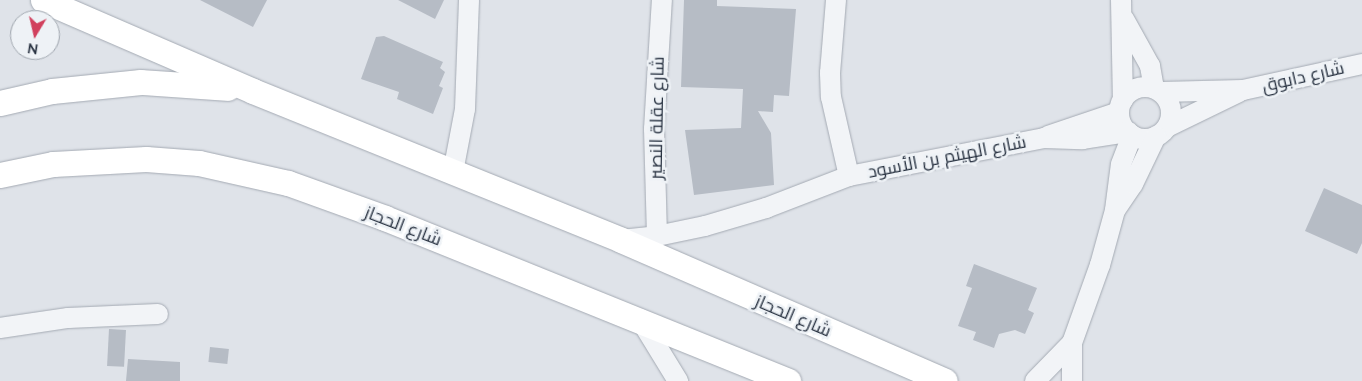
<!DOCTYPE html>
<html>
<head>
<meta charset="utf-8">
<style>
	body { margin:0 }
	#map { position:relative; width:1362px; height:381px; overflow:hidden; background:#dfe3e9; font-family:Mulish,Cairo,sans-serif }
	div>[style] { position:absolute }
	.building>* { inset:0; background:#b6bcc5; transform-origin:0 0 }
	.roads { filter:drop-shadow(0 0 1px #a4aab3) drop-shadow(0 0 1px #a4aab3) }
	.minor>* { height:20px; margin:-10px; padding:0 10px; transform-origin:10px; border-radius:10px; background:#f2f4f7 }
	.minor>.ring { margin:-10px; padding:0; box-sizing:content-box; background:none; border:20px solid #f2f4f7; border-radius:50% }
	.major>* { height:25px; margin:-12.5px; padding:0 12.5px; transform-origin:12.5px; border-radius:12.5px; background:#fff }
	span { translate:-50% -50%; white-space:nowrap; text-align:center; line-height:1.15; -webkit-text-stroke:5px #eef2f6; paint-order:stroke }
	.street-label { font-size:18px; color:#273140 }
	.north { position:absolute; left:10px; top:10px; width:50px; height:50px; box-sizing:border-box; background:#eef2f6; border:1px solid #9ea5ad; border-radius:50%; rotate:189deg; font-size:14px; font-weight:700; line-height:20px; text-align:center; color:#273140 }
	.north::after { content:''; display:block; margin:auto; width:18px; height:22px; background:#d1405d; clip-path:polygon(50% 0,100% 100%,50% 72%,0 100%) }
</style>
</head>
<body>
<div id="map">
	<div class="building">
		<i style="clip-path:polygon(200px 0,267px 0,253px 27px)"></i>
		<i style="clip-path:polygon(398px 0,444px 0,435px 19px)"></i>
		<i style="clip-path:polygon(684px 0,717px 0,717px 6px,796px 9px,789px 96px,774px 95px,773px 112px,758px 111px,771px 133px,774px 185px,694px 195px,685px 130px,741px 128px,743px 89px,681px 87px)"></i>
		<i style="clip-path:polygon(384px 36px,443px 62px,440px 68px,445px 72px,439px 86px,443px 88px,433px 114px,397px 99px,399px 92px,361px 79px,376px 37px)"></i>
		<i style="clip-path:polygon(1324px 188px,1362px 205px,1362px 243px,1357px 254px,1305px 231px)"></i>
		<i style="clip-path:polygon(974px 264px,1037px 288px,1028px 310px,1034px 313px,1025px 334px,1015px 330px,999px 334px,994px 348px,973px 340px,976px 332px,958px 326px,972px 288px,966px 286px)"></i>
		<i style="left:109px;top:329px;width:17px;height:37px;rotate:3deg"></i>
		<i style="left:210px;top:347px;width:19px;height:15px;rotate:6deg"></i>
		<i style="clip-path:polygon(128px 359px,180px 362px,180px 381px,126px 381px)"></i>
	</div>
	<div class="roads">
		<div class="minor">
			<i style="left:836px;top:0;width:73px;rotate:94.7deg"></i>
			<i style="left:830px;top:73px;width:24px;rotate:88deg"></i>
			<i style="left:831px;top:97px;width:81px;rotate:77.2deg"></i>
			<i style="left:1121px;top:0;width:100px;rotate:88.9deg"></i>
			<i style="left:1124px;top:19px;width:54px;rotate:61deg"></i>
			<i style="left:1150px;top:66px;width:22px;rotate:80deg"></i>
			<i class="ring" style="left:1119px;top:87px;width:32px;height:32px"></i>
			<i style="left:1161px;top:92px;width:82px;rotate:-1.4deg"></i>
			<i style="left:1243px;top:90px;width:122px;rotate:-12.3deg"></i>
			<i style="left:1167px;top:127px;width:80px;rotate:-25.9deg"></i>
			<i style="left:1048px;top:136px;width:75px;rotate:-18.7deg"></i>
			<i style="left:453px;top:172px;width:64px;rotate:-79.2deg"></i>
			<i style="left:465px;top:109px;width:109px;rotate:-87.9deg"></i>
			<i style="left:1116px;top:209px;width:30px;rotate:-56deg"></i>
			<i style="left:1133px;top:184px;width:53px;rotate:-64.4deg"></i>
			<i style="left:657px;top:236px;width:107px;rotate:-91.6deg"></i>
			<i style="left:654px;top:129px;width:129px;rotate:-86.5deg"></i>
			<i style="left:621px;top:240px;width:36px;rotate:-6deg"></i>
			<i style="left:657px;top:236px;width:49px;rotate:-11.8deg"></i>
			<i style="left:705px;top:226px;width:64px;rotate:-16.4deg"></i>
			<i style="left:766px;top:208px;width:89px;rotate:-21.1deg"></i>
			<i style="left:849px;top:176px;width:199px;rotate:-11deg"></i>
			<i style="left:1044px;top:138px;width:38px;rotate:2deg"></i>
			<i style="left:1082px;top:139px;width:47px;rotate:-8.7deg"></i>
			<i style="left:640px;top:319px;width:73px;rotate:58.5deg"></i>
			<i style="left:0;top:328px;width:69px;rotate:-8.4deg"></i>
			<i style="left:68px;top:318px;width:90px;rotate:-2.5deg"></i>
			<i style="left:1035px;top:381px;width:53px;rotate:-45.8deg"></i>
			<i style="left:1072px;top:381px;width:38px;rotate:-90deg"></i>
			<i style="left:1072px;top:343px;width:83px;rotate:-70.3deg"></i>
			<i style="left:1100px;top:265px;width:57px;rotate:-74.7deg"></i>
			<i style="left:1115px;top:210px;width:46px;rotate:-82.6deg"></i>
			<i style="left:1121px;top:164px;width:31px;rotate:-69deg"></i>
		</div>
		<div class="major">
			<i style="left:43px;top:0;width:229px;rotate:23.4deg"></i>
			<i style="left:253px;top:91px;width:397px;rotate:22deg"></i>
			<i style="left:621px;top:240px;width:353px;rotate:23.5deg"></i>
			<i style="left:0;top:103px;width:53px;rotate:-13deg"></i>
			<i style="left:52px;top:91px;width:89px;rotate:-5.8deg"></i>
			<i style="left:141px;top:82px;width:87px;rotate:3.9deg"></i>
			<i style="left:0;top:175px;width:54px;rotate:-11.7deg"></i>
			<i style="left:53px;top:164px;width:93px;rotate:-3.1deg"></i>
			<i style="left:146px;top:159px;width:53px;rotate:4.3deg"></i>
			<i style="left:199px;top:163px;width:91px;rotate:12.7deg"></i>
			<i style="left:288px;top:183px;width:103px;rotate:19.8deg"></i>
			<i style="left:385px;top:218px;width:435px;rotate:22deg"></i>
		</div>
	</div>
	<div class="street-label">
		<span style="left:1303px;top:77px;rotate:-13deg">شارع دابوق</span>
		<span style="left:657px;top:118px;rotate:-89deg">شارع عقلة النصير</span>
		<span style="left:947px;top:157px;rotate:-11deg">شارع الهيثم بن الأسود</span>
		<span style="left:403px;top:226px;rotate:21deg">شارع الحجاز</span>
		<span style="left:793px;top:316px;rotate:23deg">شارع الحجاز</span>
	</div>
	<div class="north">N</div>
</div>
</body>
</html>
